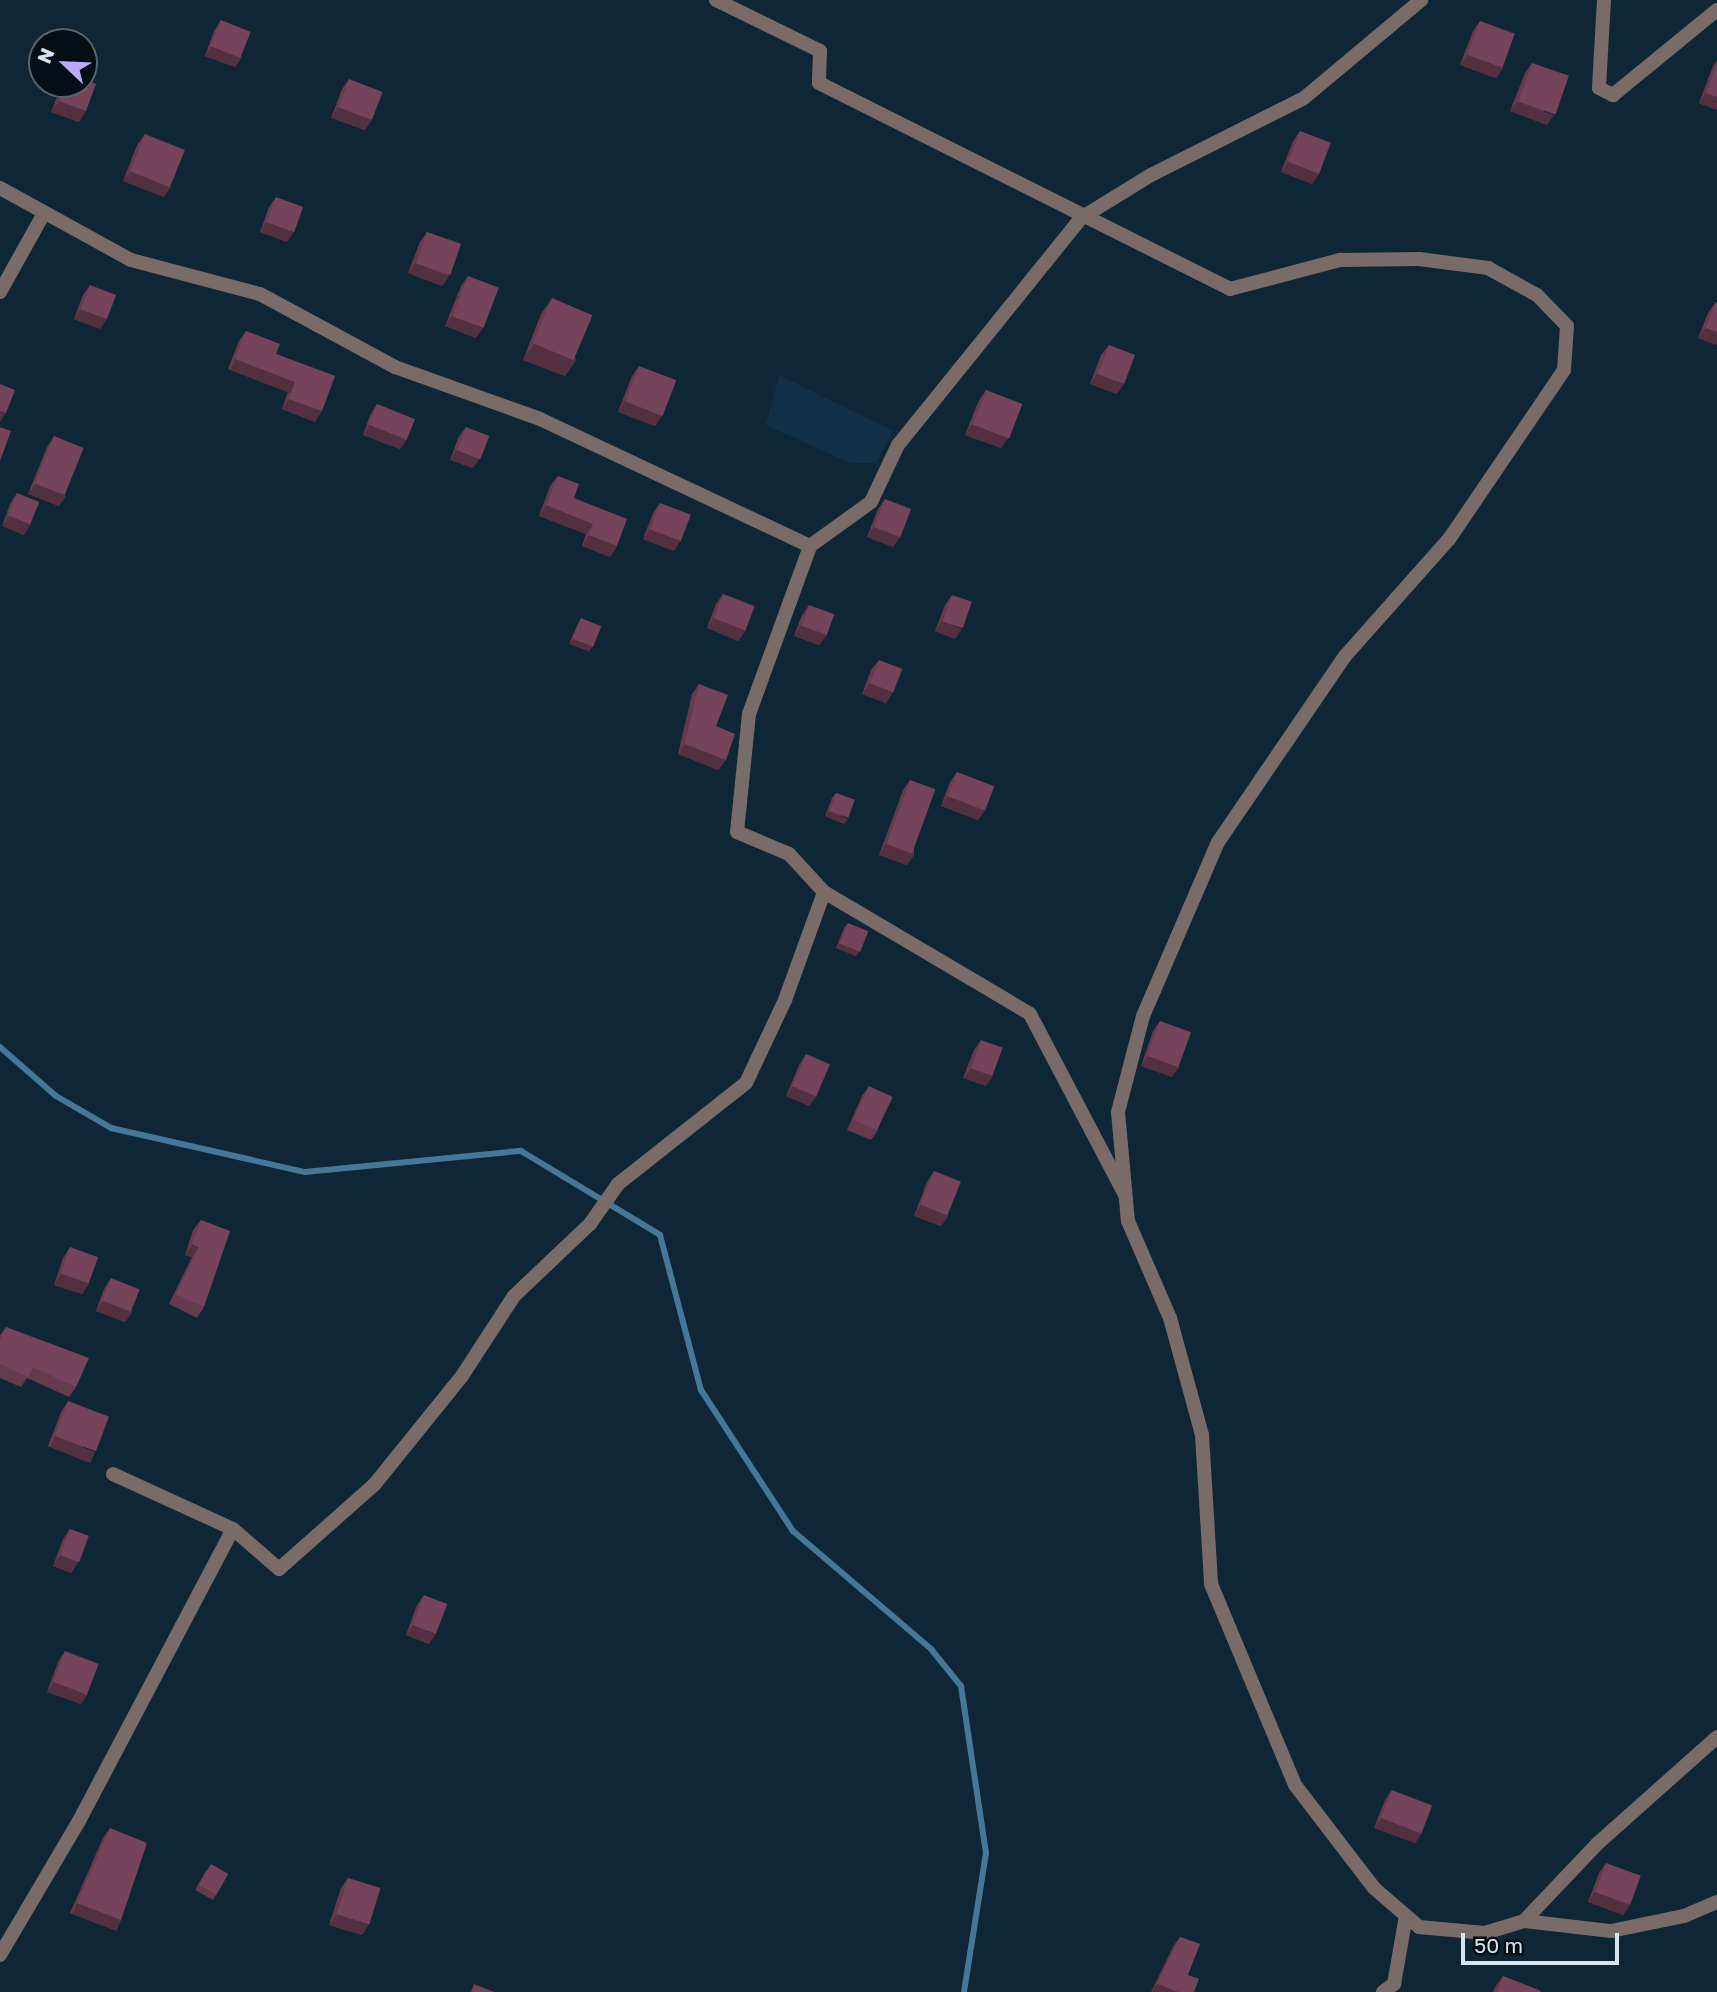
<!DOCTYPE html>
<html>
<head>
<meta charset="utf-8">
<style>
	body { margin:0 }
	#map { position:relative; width:1717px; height:1992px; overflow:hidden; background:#0f2636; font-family:"Golos Text",sans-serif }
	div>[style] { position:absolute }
	.built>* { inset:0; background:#123045 }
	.stream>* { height:6px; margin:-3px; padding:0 3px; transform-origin:3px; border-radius:3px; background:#447896 }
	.minor>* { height:14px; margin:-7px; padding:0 7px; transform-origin:7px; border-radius:7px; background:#796b68 }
	.tertiary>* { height:14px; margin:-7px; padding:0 7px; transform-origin:7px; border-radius:7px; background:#796b68 }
	.wall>* { inset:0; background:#653a4d }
	.shaded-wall>* { inset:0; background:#52303f; transform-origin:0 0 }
	.building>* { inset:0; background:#75445a; transform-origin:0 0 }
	span { translate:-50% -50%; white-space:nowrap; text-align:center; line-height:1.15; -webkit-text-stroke:5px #050e15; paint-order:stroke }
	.north { position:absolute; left:28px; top:28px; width:70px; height:70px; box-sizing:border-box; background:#050e15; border:2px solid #59646c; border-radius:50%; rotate:293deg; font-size:19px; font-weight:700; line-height:28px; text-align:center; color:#d6e4ef }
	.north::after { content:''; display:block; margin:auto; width:24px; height:32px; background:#bbaaf6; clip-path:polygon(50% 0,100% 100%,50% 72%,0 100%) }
	.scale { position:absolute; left:1461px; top:1933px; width:158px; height:32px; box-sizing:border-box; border:4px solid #d6e4ef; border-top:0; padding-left:9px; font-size:21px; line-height:24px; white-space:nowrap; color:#d6e4ef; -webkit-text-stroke:5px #050e15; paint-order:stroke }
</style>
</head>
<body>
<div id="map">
	<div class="built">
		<i style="clip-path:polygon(779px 375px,893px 431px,876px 463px,850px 463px,766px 425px)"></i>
	</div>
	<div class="stream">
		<i style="left:0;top:1047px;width:74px;rotate:41.2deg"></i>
		<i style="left:56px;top:1096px;width:64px;rotate:30.2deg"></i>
		<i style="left:111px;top:1128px;width:199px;rotate:12.8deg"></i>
		<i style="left:305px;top:1172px;width:217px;rotate:-5.6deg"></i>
		<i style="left:521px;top:1151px;width:162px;rotate:31.1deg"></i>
		<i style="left:660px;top:1235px;width:160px;rotate:75.2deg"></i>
		<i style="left:701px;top:1390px;width:168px;rotate:56.9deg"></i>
		<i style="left:793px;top:1531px;width:182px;rotate:40.5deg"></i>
		<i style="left:931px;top:1649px;width:48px;rotate:51deg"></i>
		<i style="left:961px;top:1686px;width:169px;rotate:81.5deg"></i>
		<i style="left:986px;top:1853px;width:141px;rotate:99deg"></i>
	</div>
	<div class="minor">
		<i style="left:716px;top:0;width:116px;rotate:26.1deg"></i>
		<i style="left:820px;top:51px;width:32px;rotate:92deg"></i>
		<i style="left:819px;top:83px;width:460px;rotate:26.6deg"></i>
		<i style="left:1230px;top:289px;width:114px;rotate:-14.8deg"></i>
		<i style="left:1340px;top:260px;width:79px;rotate:-0.7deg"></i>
		<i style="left:1419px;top:259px;width:70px;rotate:7.4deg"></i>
		<i style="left:1488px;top:268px;width:56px;rotate:28.9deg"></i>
		<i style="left:1537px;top:295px;width:43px;rotate:45.9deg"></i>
		<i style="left:1567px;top:326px;width:44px;rotate:93.9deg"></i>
		<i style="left:1564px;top:370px;width:204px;rotate:124.2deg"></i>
		<i style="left:1449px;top:539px;width:157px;rotate:131.6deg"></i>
		<i style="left:1345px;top:656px;width:225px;rotate:124.3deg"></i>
		<i style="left:1218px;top:842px;width:189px;rotate:113.3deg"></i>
		<i style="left:1143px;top:1016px;width:99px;rotate:104.6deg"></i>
		<i style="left:1118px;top:1112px;width:109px;rotate:84.8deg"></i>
		<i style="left:1128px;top:1221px;width:106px;rotate:66.6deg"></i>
		<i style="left:1170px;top:1318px;width:121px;rotate:74.7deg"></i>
		<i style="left:1202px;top:1435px;width:149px;rotate:86.5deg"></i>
		<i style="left:1211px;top:1584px;width:218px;rotate:67.3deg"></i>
		<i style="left:1295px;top:1785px;width:130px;rotate:52.5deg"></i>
		<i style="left:1374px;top:1888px;width:60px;rotate:40.9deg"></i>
		<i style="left:1419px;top:1927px;width:66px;rotate:5.2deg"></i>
		<i style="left:1485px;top:1933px;width:41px;rotate:-17.1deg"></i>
		<i style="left:1524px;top:1921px;width:88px;rotate:6.6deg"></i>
		<i style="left:1611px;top:1931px;width:75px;rotate:-11.6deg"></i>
		<i style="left:1684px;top:1916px;width:36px;rotate:-23deg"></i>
		<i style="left:0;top:292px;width:88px;rotate:-60.8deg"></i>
		<i style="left:824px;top:892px;width:239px;rotate:30.6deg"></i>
		<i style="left:1030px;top:1014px;width:204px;rotate:62.3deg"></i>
		<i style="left:233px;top:1529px;width:61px;rotate:41deg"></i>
		<i style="left:279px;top:1569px;width:127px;rotate:-41.5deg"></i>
		<i style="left:374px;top:1485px;width:140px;rotate:-51.1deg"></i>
		<i style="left:462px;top:1376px;width:95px;rotate:-57deg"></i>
		<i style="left:514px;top:1296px;width:105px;rotate:-43.5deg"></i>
		<i style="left:590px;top:1224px;width:49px;rotate:-55deg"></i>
		<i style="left:618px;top:1184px;width:163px;rotate:-38.3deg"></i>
		<i style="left:746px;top:1083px;width:92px;rotate:-64.8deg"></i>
		<i style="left:785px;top:1000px;width:115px;rotate:-70.1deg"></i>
		<i style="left:824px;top:892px;width:52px;rotate:-132.6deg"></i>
		<i style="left:789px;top:854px;width:56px;rotate:-157.1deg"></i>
		<i style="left:737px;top:832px;width:119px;rotate:-84.2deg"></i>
		<i style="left:749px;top:714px;width:179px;rotate:-70deg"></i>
		<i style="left:1524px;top:1921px;width:106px;rotate:-46.5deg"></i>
		<i style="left:1597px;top:1844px;width:161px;rotate:-41.7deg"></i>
		<i style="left:0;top:1955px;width:156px;rotate:-59.5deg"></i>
		<i style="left:79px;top:1821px;width:330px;rotate:-62.2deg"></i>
		<i style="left:233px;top:1529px;width:132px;rotate:-155.4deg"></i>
		<i style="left:1383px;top:1992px;width:14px;rotate:-36deg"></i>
		<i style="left:1394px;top:1984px;width:69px;rotate:-80deg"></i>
	</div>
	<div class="tertiary">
		<i style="left:1604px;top:0;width:88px;rotate:93.3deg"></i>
		<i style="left:1599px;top:88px;width:16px;rotate:27deg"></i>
		<i style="left:1613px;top:95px;width:134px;rotate:-39.3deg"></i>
		<i style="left:0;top:188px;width:149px;rotate:28.8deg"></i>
		<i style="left:131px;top:260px;width:133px;rotate:14.8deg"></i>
		<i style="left:260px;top:294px;width:153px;rotate:28.4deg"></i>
		<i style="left:395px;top:367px;width:154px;rotate:19.7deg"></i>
		<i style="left:540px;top:419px;width:298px;rotate:25.2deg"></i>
		<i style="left:810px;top:546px;width:75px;rotate:-35.8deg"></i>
		<i style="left:871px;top:502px;width:63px;rotate:-64.7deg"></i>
		<i style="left:898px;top:445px;width:292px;rotate:-51.1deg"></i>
		<i style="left:1081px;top:218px;width:82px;rotate:-31.6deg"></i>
		<i style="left:1151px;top:175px;width:171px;rotate:-26.7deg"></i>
		<i style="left:1304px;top:98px;width:153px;rotate:-39.9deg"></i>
	</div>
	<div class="wall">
		<i style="clip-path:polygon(221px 20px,242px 57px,235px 67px,205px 56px,214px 31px)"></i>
		<i style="clip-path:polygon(1480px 21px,1503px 68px,1496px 78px,1460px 65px,1473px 31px)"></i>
		<i style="clip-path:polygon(1717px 60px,1717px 110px,1699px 103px,1713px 66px)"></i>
		<i style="clip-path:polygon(1532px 63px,1547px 125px,1510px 111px,1525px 73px)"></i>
		<i style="clip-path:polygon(349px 79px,365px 130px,331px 118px,342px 89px)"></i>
		<i style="clip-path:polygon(62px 84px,84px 84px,79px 122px,51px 112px)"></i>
		<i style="clip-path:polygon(1300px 131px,1312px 184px,1281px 172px,1293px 141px)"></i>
		<i style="clip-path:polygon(145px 134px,164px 197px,123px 181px,137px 145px)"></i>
		<i style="clip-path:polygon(276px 197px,287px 242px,260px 232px,269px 207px)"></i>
		<i style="clip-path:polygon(427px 232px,449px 276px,442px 286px,408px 273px,420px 242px)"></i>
		<i style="clip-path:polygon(468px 276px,476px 338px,445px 326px,461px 286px)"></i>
		<i style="clip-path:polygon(90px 285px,100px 329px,74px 319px,83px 295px)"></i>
		<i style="clip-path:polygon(552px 298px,576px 360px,565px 376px,523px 360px,541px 314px)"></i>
		<i style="clip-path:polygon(1715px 303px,1717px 303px,1717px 345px,1698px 338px,1708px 313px)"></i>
		<i style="clip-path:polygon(246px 331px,276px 354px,335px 376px,315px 422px,282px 409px,288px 392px,228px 369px,239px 341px)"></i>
		<i style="clip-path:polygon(1109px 345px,1117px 394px,1090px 384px,1101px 355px)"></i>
		<i style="clip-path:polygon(639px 366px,662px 416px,655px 426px,618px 412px,632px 376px)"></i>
		<i style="clip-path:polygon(986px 390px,1008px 438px,1001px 448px,965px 435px,979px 400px)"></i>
		<i style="clip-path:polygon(377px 404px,407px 439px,400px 449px,363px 435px,370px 415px)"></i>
		<i style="clip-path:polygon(466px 427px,473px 468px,450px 460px,458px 438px)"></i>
		<i style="clip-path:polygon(54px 436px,59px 506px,28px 494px,47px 447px)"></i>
		<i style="clip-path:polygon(558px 476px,574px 498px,617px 546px,610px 557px,582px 546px,586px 534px,539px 516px,550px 486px)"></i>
		<i style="clip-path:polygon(17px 493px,24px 535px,2px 526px,10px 504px)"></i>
		<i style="clip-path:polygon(885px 499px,900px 537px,893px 547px,867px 537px,878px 509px)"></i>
		<i style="clip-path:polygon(660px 503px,674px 551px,643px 539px,653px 513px)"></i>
		<i style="clip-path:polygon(723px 594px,746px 630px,738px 641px,707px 628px,716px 604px)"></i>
		<i style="clip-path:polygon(952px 595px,955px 639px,935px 631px,945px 605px)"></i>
		<i style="clip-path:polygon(809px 605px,827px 635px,819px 645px,794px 636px,802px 615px)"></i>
		<i style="clip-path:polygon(581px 618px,593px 646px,589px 651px,569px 644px,578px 623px)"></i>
		<i style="clip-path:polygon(879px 660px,893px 692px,886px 703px,862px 694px,871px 670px)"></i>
		<i style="clip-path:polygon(699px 684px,716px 726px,726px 760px,718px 770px,678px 754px,692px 694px)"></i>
		<i style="clip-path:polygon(957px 772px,985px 810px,978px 820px,941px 806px,950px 782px)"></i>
		<i style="clip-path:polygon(910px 780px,914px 855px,907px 865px,879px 855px,903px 790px)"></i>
		<i style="clip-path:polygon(836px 793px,844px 824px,825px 816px,832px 798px)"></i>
		<i style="clip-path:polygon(848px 923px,860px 951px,856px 956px,836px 948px,844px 928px)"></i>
		<i style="clip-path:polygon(1160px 1021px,1179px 1067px,1172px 1077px,1141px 1066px,1153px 1031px)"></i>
		<i style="clip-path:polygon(981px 1040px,986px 1086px,963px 1078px,974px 1050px)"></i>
		<i style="clip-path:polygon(806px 1054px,809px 1106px,786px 1096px,799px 1065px)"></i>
		<i style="clip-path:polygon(869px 1086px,878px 1130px,871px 1140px,847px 1130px,862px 1096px)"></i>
		<i style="clip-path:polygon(934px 1171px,948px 1216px,941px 1226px,914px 1216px,927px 1182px)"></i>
		<i style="clip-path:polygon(201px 1220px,204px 1307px,197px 1318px,169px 1304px,192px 1257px,185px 1255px,193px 1230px)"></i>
		<i style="clip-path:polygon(70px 1247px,89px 1283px,82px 1294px,54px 1285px,63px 1258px)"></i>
		<i style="clip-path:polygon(111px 1278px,132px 1312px,125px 1322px,96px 1311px,104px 1289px)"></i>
		<i style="clip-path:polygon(6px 1327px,76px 1387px,69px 1397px,27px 1378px,21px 1387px,0 1378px,0 1335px)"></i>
		<i style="clip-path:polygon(68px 1401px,88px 1462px,48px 1446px,61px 1412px)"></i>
		<i style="clip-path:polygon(70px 1529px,78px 1562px,71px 1573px,53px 1566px,63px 1539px)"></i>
		<i style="clip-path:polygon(424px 1595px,429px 1644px,406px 1635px,417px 1605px)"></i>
		<i style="clip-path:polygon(65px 1651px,81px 1704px,47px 1692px,58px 1662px)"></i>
		<i style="clip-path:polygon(1392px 1790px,1422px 1833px,1415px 1843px,1374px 1828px,1385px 1800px)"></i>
		<i style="clip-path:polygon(110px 1828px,121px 1920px,114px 1930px,70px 1913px,103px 1838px)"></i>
		<i style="clip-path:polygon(1606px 1863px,1630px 1905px,1623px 1915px,1588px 1902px,1599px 1873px)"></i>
		<i style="clip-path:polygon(207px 1869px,216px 1895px,213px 1900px,195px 1890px)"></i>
		<i style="clip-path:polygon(348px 1878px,369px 1924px,362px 1935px,329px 1925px,341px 1888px)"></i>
		<i style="clip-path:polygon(1180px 1937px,1200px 1944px,1151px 1992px,1174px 1945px)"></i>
		<i style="clip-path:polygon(1503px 1976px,1540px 1992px,1493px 1992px,1495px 1987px)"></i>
	</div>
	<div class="shaded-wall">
		<i style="clip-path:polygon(212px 46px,242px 57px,235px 67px,205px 56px)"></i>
		<i style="clip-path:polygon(1467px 55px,1503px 68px,1496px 78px,1460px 65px)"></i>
		<i style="clip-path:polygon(1706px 93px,1717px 97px,1717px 110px,1699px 103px)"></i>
		<i style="clip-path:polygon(59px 101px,86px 111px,79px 122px,51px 112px)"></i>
		<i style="clip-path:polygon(1517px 101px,1554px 115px,1547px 125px,1510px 111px)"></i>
		<i style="clip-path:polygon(338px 107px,372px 120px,365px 130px,331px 118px)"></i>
		<i style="clip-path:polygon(1288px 162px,1320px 173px,1312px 184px,1281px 172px)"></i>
		<i style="clip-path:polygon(131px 171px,171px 187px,164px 197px,123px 181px)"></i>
		<i style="clip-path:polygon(267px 222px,294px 232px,287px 242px,260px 232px)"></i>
		<i style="clip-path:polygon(415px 263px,449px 276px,442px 286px,408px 273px)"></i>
		<i style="clip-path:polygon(81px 309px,107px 319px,100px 329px,74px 319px)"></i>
		<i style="clip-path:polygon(452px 316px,483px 328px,476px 338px,445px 326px)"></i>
		<i style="clip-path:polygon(1706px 328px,1717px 332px,1717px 345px,1698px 338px)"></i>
		<i style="clip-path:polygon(534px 344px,576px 360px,565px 376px,523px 360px)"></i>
		<i style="left:235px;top:359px;width:64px;height:12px;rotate:21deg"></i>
		<i style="clip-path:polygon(1097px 374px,1124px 384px,1117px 394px,1090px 384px)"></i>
		<i style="clip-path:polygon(289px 399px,322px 411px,315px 422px,282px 409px)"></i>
		<i style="clip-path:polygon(625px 401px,662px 416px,655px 426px,618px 412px)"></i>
		<i style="clip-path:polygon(0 411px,6px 413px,0 422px)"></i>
		<i style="clip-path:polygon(972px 424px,1008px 438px,1001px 448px,965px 435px)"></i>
		<i style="clip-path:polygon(370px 425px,407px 439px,400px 449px,363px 435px)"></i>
		<i style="clip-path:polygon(457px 450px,480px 458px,473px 468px,450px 460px)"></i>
		<i style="clip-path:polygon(36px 484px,66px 496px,59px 506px,28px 494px)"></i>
		<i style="clip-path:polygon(546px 505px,593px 524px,586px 534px,539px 516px)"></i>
		<i style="clip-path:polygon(9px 516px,31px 524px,24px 535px,2px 526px)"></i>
		<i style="clip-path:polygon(874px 527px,900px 537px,893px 547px,867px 537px)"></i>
		<i style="clip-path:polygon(650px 529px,681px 540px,674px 551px,643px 539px)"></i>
		<i style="clip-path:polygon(589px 535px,617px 546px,610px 557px,582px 546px)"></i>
		<i style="clip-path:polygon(714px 618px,746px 630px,738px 641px,707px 628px)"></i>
		<i style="clip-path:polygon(942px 621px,962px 629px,955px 639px,935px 631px)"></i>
		<i style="clip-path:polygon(801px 625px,827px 635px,819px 645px,794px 636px)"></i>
		<i style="clip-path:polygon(573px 639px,593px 646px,589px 651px,569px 644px)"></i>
		<i style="clip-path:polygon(870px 683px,893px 692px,886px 703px,862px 694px)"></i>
		<i style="clip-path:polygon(685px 744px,726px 760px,718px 770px,678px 754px)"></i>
		<i style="clip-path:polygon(948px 796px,985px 810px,978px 820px,941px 806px)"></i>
		<i style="clip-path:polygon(829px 811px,848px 819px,844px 824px,825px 816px)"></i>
		<i style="clip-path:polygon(886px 844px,914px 855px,907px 865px,879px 855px)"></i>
		<i style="clip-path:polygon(840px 943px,860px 951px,856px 956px,836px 948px)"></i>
		<i style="clip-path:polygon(1148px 1056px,1179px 1067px,1172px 1077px,1141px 1066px)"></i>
		<i style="clip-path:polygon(971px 1068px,993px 1076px,986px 1086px,963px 1078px)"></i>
		<i style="clip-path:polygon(793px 1086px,817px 1096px,809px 1106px,786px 1096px)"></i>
		<i style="clip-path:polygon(921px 1205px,948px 1216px,941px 1226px,914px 1216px)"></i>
		<i style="clip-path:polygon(192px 1244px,199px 1247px,192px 1257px,185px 1255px)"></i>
		<i style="clip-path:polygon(61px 1274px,89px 1283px,82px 1294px,54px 1285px)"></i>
		<i style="clip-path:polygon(103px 1301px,132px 1312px,125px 1322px,96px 1311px)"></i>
		<i style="left:55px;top:1436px;width:43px;height:12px;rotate:22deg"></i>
		<i style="clip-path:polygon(60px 1555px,78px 1562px,71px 1573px,53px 1566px)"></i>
		<i style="clip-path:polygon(413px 1625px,436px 1634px,429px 1644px,406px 1635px)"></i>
		<i style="clip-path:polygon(54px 1682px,88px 1694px,81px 1704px,47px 1692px)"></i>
		<i style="clip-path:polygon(1382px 1818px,1422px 1833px,1415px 1843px,1374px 1828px)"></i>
		<i style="clip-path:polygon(1595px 1892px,1630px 1905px,1623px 1915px,1588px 1902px)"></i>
		<i style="left:77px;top:1903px;width:47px;height:12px;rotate:21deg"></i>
		<i style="clip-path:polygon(337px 1914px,369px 1924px,362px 1935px,329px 1925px)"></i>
		<i style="clip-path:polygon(1157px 1984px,1178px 1992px,1151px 1992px)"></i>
	</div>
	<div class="building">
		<i style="left:221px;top:20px;width:32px;height:28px;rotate:22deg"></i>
		<i style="left:1480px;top:21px;width:37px;height:36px;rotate:20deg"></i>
		<i style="left:1532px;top:63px;width:39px;height:41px;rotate:19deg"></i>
		<i style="clip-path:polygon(1717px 64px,1717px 97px,1706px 93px)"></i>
		<i style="clip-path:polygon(84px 79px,96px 84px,86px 111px,59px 101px,65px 84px,84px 84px)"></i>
		<i style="left:349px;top:79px;width:36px;height:30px;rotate:21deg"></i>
		<i style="left:1300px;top:131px;width:33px;height:33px;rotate:21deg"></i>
		<i style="left:145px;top:134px;width:43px;height:40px;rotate:22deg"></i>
		<i style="left:276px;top:197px;width:29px;height:27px;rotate:20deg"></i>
		<i style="left:427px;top:232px;width:36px;height:33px;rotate:19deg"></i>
		<i style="left:468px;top:276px;width:33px;height:43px;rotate:21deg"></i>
		<i style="left:90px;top:285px;width:28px;height:26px;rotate:21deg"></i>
		<i style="left:552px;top:298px;width:44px;height:49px;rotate:23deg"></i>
		<i style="clip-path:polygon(1715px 303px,1717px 303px,1717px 332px,1706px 328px)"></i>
		<i style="clip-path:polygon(246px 331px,280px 344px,276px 354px,335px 376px,322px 411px,289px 399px,295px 382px,235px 359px)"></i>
		<i style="left:1109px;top:345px;width:28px;height:31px;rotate:21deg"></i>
		<i style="left:639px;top:366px;width:40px;height:38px;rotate:21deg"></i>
		<i style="clip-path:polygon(0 384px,15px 390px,6px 413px,0 411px)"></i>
		<i style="left:986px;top:390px;width:39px;height:37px;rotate:21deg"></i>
		<i style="left:377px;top:404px;width:41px;height:22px;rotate:22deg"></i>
		<i style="clip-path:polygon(0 427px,11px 431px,0 461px)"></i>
		<i style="left:466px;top:427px;width:25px;height:25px;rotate:21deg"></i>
		<i style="left:54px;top:436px;width:32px;height:51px;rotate:22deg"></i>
		<i style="clip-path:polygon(558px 476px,579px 484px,574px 498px,627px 519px,617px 546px,589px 535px,593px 524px,546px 505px)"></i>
		<i style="left:17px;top:493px;width:24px;height:24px;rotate:22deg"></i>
		<i style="left:885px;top:499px;width:28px;height:30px;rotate:21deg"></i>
		<i style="left:660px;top:503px;width:33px;height:28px;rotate:21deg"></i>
		<i style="left:723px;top:594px;width:34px;height:26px;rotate:21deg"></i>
		<i style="left:952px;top:595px;width:21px;height:28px;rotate:19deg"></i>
		<i style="left:809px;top:605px;width:27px;height:22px;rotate:20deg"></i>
		<i style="left:581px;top:618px;width:22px;height:22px;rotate:22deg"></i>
		<i style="left:879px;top:660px;width:25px;height:25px;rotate:21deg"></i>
		<i style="clip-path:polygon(699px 684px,728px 695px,716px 726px,735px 734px,726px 760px,685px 744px)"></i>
		<i style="left:957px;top:772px;width:40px;height:26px;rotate:21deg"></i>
		<i style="left:910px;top:780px;width:27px;height:68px;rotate:20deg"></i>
		<i style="left:836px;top:793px;width:20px;height:19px;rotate:20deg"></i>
		<i style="left:848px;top:923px;width:22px;height:22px;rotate:22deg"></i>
		<i style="left:1160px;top:1021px;width:33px;height:37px;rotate:20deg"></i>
		<i style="left:981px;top:1040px;width:23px;height:30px;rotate:20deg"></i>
		<i style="left:806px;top:1054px;width:26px;height:35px;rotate:23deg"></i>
		<i style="left:869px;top:1086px;width:26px;height:37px;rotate:25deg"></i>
		<i style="left:934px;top:1171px;width:29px;height:36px;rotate:22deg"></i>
		<i style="clip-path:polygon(201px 1220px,230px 1231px,204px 1307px,176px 1294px,199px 1247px,192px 1244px)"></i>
		<i style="left:70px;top:1247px;width:30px;height:28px;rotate:20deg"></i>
		<i style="left:111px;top:1278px;width:31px;height:24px;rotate:22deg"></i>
		<i style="clip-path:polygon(6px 1327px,89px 1358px,76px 1387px,33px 1367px,28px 1377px,0 1364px,0 1340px)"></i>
		<i style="left:68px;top:1401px;width:44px;height:37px;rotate:21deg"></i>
		<i style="left:70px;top:1529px;width:20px;height:28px;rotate:20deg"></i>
		<i style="left:424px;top:1595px;width:25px;height:32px;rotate:21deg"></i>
		<i style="left:65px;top:1651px;width:36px;height:33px;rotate:21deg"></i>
		<i style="left:1392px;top:1790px;width:43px;height:30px;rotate:21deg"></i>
		<i style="clip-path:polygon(110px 1828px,147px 1843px,121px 1920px,77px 1903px)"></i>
		<i style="left:1606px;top:1863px;width:37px;height:31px;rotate:20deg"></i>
		<i style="left:211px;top:1864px;width:20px;height:24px;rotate:30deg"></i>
		<i style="left:348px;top:1878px;width:34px;height:38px;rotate:17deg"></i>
		<i style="clip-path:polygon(1180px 1937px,1200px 1944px,1188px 1975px,1199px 1979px,1194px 1992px,1178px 1992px,1157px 1984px)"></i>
		<i style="clip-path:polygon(1503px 1976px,1541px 1991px,1540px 1992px,1497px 1992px)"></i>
		<i style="clip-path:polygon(474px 1984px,494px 1992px,471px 1992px)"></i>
	</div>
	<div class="north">N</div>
	<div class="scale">50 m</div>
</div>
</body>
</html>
